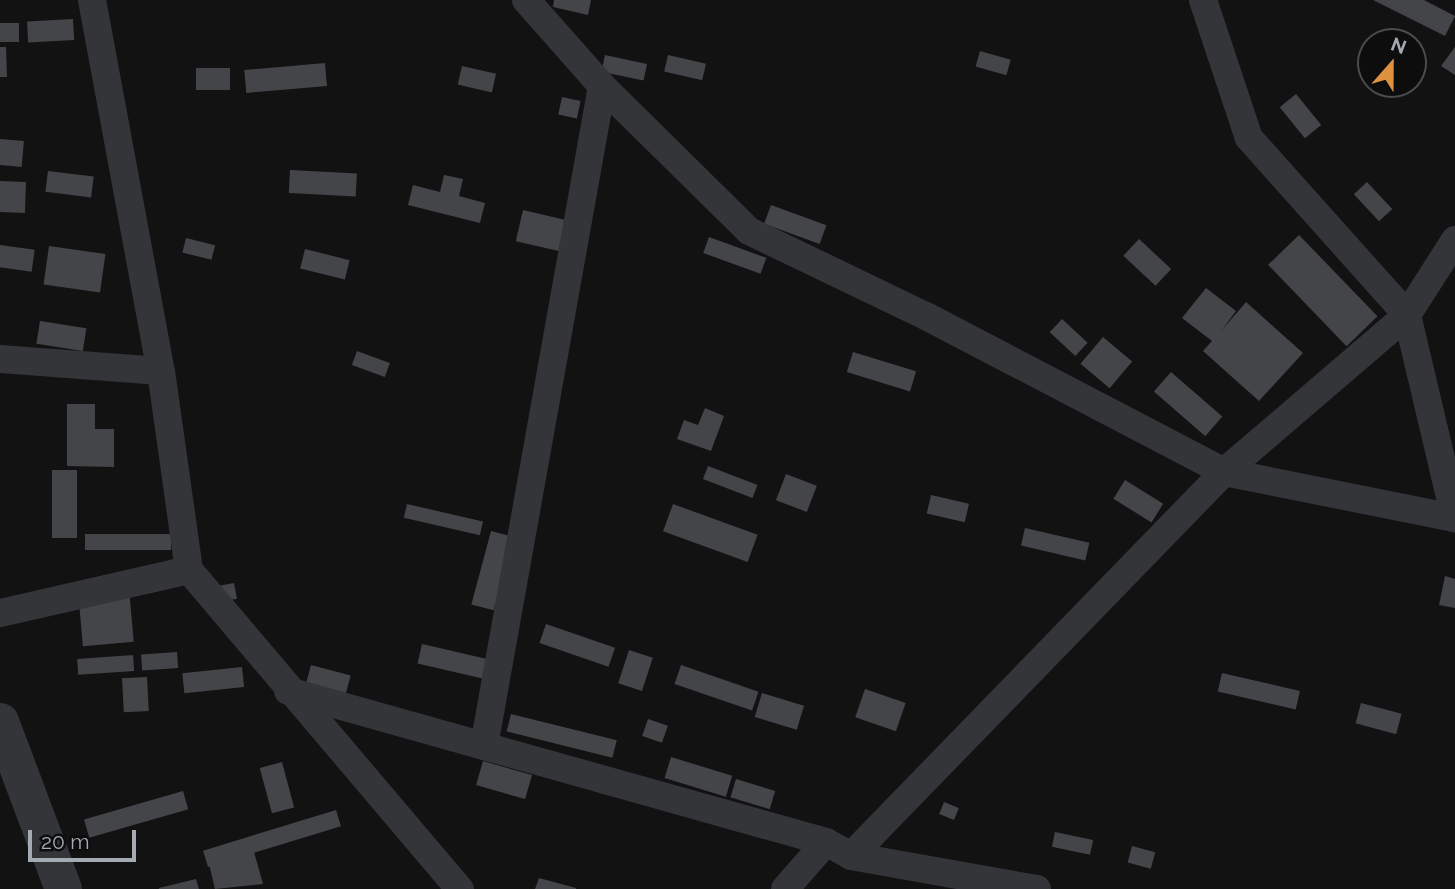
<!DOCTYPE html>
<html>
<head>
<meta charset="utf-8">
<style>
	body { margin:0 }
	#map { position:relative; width:1455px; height:889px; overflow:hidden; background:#121213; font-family:Raleway,sans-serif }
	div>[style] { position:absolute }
	.building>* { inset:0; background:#444548; transform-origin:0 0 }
	.minor>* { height:28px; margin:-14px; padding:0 14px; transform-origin:14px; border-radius:14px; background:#333538 }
	.tertiary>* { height:37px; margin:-18.5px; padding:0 18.5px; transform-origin:18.5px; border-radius:18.5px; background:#333538 }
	span { translate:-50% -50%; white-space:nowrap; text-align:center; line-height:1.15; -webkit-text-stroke:5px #0d0d0e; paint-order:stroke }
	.north { position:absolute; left:1357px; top:28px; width:70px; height:70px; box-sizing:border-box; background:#0d0d0e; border:2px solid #4a4c50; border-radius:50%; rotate:21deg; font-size:19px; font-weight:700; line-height:28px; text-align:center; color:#a5abb2 }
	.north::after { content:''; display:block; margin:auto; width:24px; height:32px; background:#de9240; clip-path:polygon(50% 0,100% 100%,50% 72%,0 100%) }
	.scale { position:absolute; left:28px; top:830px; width:108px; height:32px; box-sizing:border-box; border:4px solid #a5abb2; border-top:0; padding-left:9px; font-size:21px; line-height:24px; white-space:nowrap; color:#a5abb2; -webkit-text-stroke:5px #0d0d0e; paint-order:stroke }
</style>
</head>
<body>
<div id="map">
	<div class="building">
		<i style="clip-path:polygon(554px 0,591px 0,588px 15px,553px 7px)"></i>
		<i style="clip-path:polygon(1373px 0,1424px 0,1455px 16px,1445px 36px)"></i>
		<i style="left:73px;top:19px;width:21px;height:46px;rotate:87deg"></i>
		<i style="left:19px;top:23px;width:19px;height:19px;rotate:90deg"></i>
		<i style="clip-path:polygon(0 47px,6px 47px,7px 77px,0 77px)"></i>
		<i style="clip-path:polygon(1455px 47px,1455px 75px,1441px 66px)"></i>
		<i style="left:980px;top:51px;width:32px;height:16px;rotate:16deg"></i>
		<i style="left:605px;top:55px;width:43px;height:17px;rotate:12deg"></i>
		<i style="left:668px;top:55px;width:39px;height:17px;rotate:13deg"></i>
		<i style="left:325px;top:63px;width:23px;height:81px;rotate:85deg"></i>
		<i style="left:462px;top:66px;width:35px;height:19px;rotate:13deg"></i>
		<i style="left:196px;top:68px;width:34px;height:22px"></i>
		<i style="left:1296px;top:94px;width:40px;height:21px;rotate:51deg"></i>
		<i style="left:562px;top:97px;width:19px;height:18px;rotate:12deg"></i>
		<i style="left:0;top:139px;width:24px;height:26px;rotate:5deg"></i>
		<i style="left:290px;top:170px;width:67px;height:23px;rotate:3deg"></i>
		<i style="left:48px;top:171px;width:46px;height:21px;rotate:7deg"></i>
		<i style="clip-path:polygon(444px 175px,463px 179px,459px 196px,485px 203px,480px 223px,408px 205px,413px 185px,440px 192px)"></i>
		<i style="left:0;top:181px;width:26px;height:31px;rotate:2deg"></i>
		<i style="left:1367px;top:182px;width:37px;height:18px;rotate:47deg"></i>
		<i style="left:771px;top:205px;width:59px;height:20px;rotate:20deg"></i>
		<i style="left:523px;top:210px;width:44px;height:32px;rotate:13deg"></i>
		<i style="left:1299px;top:235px;width:113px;height:43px;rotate:46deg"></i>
		<i style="left:709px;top:237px;width:61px;height:17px;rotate:20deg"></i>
		<i style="left:186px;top:238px;width:30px;height:15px;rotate:14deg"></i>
		<i style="left:1139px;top:239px;width:44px;height:23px;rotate:43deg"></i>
		<i style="left:0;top:245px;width:35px;height:22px;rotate:8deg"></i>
		<i style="left:49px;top:246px;width:57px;height:39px;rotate:8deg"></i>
		<i style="left:305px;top:249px;width:46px;height:20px;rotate:14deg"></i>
		<i style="clip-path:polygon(1206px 288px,1236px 311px,1221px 331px,1246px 302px,1303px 353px,1259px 401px,1203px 351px,1212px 341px,1182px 318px)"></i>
		<i style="left:1062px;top:319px;width:35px;height:18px;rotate:43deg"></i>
		<i style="left:40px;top:321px;width:47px;height:23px;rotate:9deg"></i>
		<i style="left:1103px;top:337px;width:38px;height:35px;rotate:40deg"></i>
		<i style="left:357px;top:351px;width:35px;height:15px;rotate:20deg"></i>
		<i style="left:853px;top:352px;width:66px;height:21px;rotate:17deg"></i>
		<i style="left:1171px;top:372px;width:68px;height:26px;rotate:41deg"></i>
		<i style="clip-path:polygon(67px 404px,95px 404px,95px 429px,114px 429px,114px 467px,67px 466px)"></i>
		<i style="clip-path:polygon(705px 408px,724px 416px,711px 451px,677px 439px,684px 420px,698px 425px)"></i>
		<i style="left:708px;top:466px;width:53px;height:14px;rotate:21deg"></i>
		<i style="left:77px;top:470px;width:68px;height:25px;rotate:90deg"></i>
		<i style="left:786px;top:474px;width:33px;height:28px;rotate:21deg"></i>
		<i style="left:1125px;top:480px;width:45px;height:22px;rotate:32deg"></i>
		<i style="left:931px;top:495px;width:39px;height:19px;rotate:13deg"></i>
		<i style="left:407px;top:504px;width:78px;height:14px;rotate:13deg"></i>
		<i style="left:673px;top:504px;width:90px;height:29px;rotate:20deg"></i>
		<i style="left:1025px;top:528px;width:66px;height:18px;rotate:13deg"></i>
		<i style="left:491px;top:531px;width:23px;height:76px;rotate:15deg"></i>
		<i style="left:85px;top:534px;width:86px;height:16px"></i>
		<i style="clip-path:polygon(1445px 576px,1455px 579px,1455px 608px,1439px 605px)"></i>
		<i style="left:234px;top:583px;width:16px;height:16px;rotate:79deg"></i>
		<i style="left:129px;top:588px;width:54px;height:51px;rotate:85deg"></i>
		<i style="left:546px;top:624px;width:73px;height:20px;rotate:19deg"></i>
		<i style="left:422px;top:644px;width:69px;height:20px;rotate:13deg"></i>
		<i style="left:629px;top:650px;width:25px;height:35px;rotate:18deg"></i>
		<i style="left:177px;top:652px;width:16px;height:36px;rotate:86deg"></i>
		<i style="left:133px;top:655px;width:16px;height:56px;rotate:86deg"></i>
		<i style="left:311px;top:665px;width:41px;height:22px;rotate:15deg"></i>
		<i style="left:681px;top:665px;width:82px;height:20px;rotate:19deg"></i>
		<i style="left:242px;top:667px;width:20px;height:60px;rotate:84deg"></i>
		<i style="left:1222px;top:673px;width:80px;height:19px;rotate:13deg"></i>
		<i style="left:147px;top:677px;width:34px;height:25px;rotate:87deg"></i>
		<i style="left:865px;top:689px;width:43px;height:30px;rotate:19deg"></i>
		<i style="left:762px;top:693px;width:44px;height:25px;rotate:17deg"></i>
		<i style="left:1361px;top:703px;width:42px;height:21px;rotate:15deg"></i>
		<i style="left:511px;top:714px;width:109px;height:18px;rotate:14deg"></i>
		<i style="left:648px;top:719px;width:21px;height:18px;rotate:19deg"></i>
		<i style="left:671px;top:757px;width:64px;height:22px;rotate:17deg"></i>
		<i style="left:483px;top:761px;width:51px;height:25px;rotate:16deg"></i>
		<i style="left:282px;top:762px;width:47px;height:23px;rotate:75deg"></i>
		<i style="left:736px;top:779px;width:41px;height:19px;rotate:17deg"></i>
		<i style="left:183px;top:791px;width:19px;height:103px;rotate:74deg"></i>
		<i style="left:944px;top:802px;width:16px;height:13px;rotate:22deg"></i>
		<i style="left:336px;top:810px;width:17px;height:139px;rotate:73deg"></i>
		<i style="left:1055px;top:832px;width:39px;height:15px;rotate:12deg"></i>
		<i style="left:1132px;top:846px;width:24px;height:17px;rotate:15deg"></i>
		<i style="clip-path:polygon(254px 852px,263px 884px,215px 889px,209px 864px)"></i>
		<i style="clip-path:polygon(539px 878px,576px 888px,576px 889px,535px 889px)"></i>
		<i style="clip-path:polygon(196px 879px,199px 889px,159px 889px,159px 888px)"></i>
	</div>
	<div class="minor">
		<i style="left:92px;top:0;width:377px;rotate:79.5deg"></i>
		<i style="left:161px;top:371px;width:201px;rotate:82deg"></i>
		<i style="left:189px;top:570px;width:419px;rotate:49.7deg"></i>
		<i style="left:526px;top:0;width:115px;rotate:48.5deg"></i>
		<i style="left:602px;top:86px;width:206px;rotate:44.6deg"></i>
		<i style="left:749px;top:231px;width:196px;rotate:25.7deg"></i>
		<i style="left:926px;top:316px;width:336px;rotate:27.6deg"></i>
		<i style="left:1224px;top:472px;width:236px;rotate:11.3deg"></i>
		<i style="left:1203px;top:0;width:145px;rotate:71.6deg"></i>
		<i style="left:1249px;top:138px;width:237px;rotate:48.2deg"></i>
		<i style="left:1407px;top:315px;width:209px;rotate:76.7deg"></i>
		<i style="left:0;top:359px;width:161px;rotate:4.3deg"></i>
		<i style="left:0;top:613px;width:194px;rotate:-12.8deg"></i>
		<i style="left:288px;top:691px;width:559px;rotate:15.68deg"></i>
		<i style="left:484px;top:746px;width:670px;rotate:-79.86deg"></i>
		<i style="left:851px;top:856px;width:189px;rotate:10.1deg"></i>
		<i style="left:785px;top:889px;width:62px;rotate:-48.9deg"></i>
		<i style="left:826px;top:842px;width:29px;rotate:29deg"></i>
		<i style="left:851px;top:856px;width:535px;rotate:-45.83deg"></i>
		<i style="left:1224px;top:472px;width:241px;rotate:-40.6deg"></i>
		<i style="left:1407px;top:315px;width:89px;rotate:-57.4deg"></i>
	</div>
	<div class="tertiary">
		<i style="left:0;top:721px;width:179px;rotate:69.4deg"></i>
	</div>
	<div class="north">N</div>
	<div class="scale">20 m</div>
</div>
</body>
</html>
